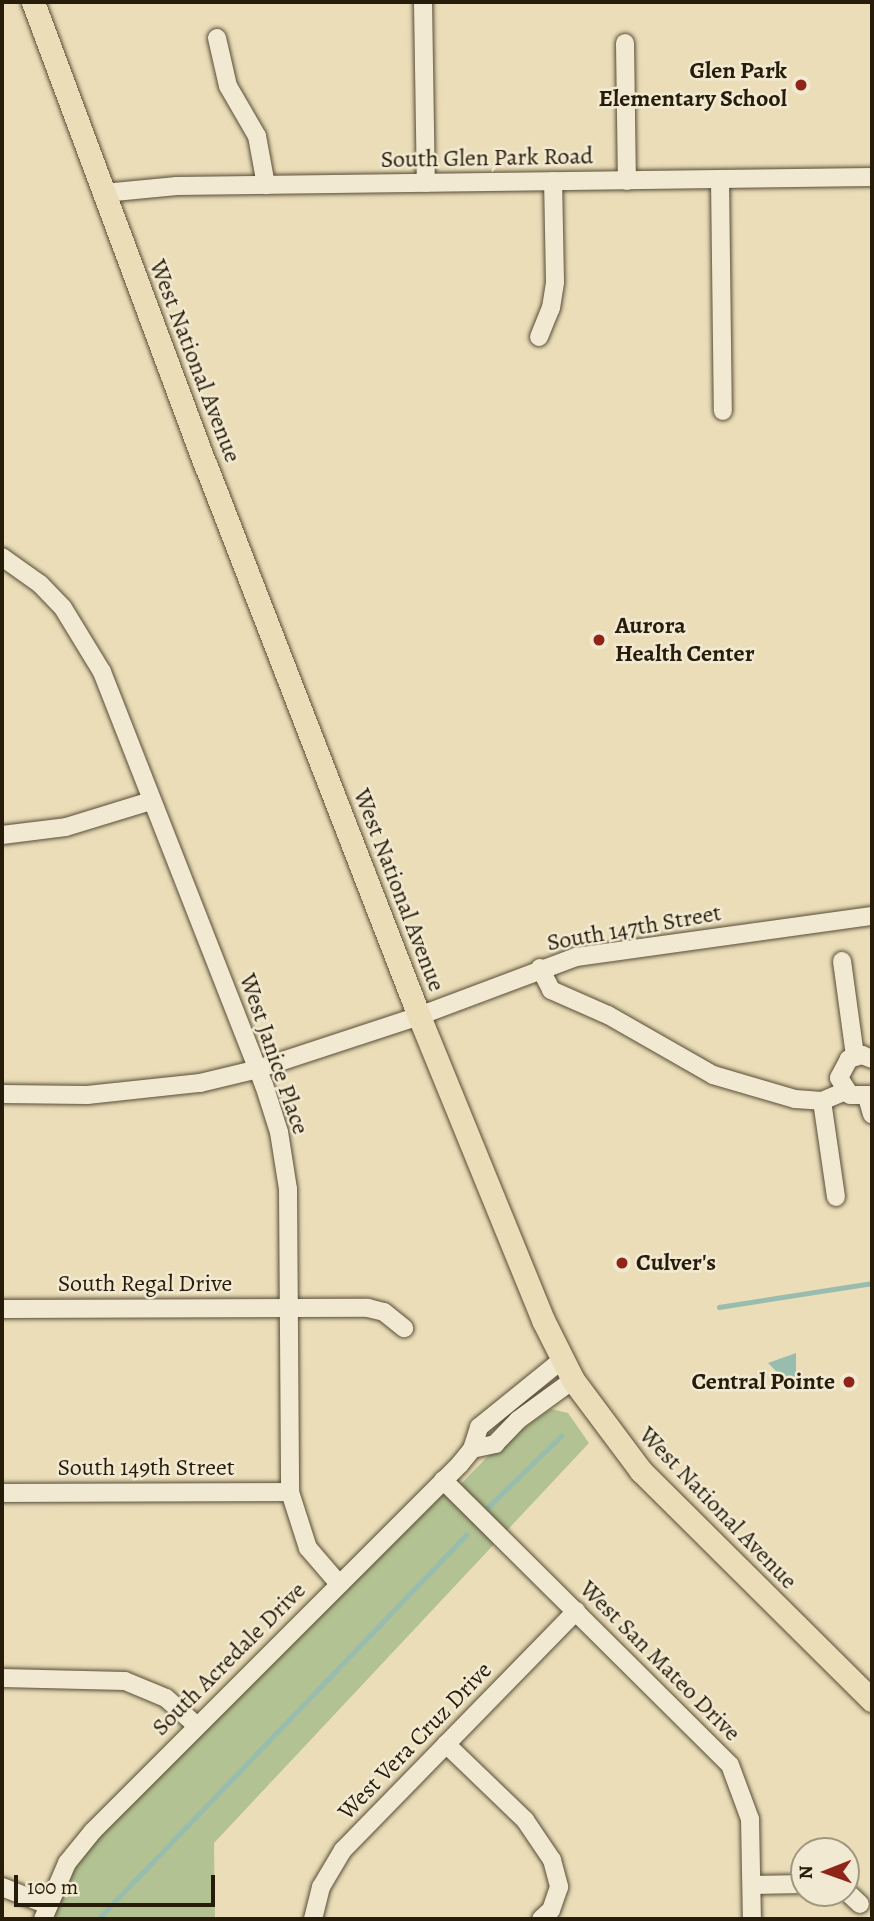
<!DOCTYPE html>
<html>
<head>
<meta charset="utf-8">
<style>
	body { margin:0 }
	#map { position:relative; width:874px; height:1921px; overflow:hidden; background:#eaddb8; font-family:Alegreya,serif }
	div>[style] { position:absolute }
	.green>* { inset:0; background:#b2c292 }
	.water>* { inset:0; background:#98bcae }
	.stream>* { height:4.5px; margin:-2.25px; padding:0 2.25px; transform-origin:2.25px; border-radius:2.25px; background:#98bcae }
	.roads { filter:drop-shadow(0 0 2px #584c36) drop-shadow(0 0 2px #584c36) }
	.minor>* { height:18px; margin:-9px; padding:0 9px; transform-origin:9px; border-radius:9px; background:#f1e9d1 }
	.major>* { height:23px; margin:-11.5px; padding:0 11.5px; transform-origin:11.5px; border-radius:11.5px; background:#eaddb8 }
	.dots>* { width:19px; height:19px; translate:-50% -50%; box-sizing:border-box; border:4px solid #f1e9d1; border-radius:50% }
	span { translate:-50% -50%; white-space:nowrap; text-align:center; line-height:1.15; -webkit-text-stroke:5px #f1e9d1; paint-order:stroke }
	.poi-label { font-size:24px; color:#271b0a; font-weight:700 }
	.right { translate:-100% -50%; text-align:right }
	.left { translate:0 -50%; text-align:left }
	.street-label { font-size:24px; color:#271b0a }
	.frame { position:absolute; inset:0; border:4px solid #271b0a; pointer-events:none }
	.north { position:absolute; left:790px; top:1837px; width:70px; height:70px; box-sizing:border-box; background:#f1e9d1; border:2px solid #a09781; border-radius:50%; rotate:269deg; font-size:19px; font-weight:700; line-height:28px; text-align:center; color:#271b0a }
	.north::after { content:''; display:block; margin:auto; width:24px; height:32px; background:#8f2418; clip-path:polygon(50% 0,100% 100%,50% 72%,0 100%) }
	.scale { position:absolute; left:14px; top:1875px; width:201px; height:32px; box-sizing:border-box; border:4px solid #271b0a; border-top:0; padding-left:9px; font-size:21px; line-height:24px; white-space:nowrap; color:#271b0a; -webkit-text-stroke:5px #f1e9d1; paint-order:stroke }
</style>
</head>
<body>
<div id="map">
	<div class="green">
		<i style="clip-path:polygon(551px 1409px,568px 1413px,589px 1443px,214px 1843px,215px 1919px,48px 1919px,72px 1863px,435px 1498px,460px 1485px,497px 1447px)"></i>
	</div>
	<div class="water">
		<i style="clip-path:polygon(796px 1353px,796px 1391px,768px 1363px)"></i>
	</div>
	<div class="stream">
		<i style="left:719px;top:1307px;width:155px;rotate:-8.9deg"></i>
		<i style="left:488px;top:1507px;width:102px;rotate:-44.2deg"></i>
		<i style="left:98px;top:1919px;width:532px;rotate:-46.22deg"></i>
	</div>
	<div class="roads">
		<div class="minor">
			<i style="left:423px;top:2px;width:181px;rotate:89.1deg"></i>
			<i style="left:217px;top:38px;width:49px;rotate:77.1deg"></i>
			<i style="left:228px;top:86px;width:58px;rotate:59.9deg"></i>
			<i style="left:257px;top:136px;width:50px;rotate:79.6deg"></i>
			<i style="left:625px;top:43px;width:138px;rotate:89.2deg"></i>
			<i style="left:720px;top:179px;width:232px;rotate:89.3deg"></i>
			<i style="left:104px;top:193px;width:73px;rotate:-5.5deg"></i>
			<i style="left:177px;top:186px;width:695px;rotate:-0.74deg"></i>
			<i style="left:539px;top:337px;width:31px;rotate:-68deg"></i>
			<i style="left:551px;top:308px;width:26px;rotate:-81deg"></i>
			<i style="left:555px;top:282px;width:101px;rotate:-91.1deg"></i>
			<i style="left:2px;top:557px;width:47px;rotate:35.4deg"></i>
			<i style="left:40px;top:584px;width:33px;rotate:46deg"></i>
			<i style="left:63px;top:608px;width:75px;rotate:58.6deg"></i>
			<i style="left:102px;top:672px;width:444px;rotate:68.6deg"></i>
			<i style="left:264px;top:1085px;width:49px;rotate:72.3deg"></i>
			<i style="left:279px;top:1132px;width:58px;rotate:81deg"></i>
			<i style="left:288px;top:1189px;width:303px;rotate:89.6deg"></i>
			<i style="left:290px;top:1492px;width:59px;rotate:72.2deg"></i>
			<i style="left:308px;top:1548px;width:48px;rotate:49.3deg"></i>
			<i style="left:2px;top:835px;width:64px;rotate:-7.1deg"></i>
			<i style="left:66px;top:827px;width:89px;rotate:-17deg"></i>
			<i style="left:842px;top:961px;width:96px;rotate:82.2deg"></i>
			<i style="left:540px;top:968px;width:25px;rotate:63deg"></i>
			<i style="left:551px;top:990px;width:62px;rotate:23.7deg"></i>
			<i style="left:608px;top:1015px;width:121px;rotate:29.7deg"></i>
			<i style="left:713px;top:1075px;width:85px;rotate:16.3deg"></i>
			<i style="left:795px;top:1099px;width:27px;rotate:4deg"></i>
			<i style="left:822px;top:1101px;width:25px;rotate:-23deg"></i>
			<i style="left:872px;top:1059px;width:11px;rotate:-158deg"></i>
			<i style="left:862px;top:1055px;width:14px;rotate:163deg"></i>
			<i style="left:849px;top:1059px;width:21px;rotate:118deg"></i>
			<i style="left:839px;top:1078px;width:20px;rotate:57deg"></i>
			<i style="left:850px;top:1095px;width:22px"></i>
			<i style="left:2px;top:1094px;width:85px;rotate:0.7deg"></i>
			<i style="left:87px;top:1095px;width:114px;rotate:-6.1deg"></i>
			<i style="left:200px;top:1083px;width:60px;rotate:-13.6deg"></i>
			<i style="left:258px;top:1069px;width:169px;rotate:-18.2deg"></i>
			<i style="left:419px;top:1016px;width:168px;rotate:-20.6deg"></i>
			<i style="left:576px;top:957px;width:299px;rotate:-7.9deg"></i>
			<i style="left:867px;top:1097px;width:18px;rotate:74deg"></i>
			<i style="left:822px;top:1101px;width:97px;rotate:81.7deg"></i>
			<i style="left:2px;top:1309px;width:366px;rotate:-0.2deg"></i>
			<i style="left:368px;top:1308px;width:16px;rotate:14deg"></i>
			<i style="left:384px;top:1312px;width:26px;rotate:39deg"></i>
			<i style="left:472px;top:1449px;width:24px;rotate:-12deg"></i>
			<i style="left:495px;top:1444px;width:33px;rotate:-46deg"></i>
			<i style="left:518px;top:1420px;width:68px;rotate:-36deg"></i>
			<i style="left:443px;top:1480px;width:404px;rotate:44.8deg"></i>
			<i style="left:730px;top:1765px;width:58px;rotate:69.7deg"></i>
			<i style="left:750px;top:1819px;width:100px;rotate:88.9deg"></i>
			<i style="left:2px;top:1493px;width:288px;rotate:-0.2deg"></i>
			<i style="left:2px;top:1678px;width:123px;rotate:1.4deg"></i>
			<i style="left:125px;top:1681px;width:44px;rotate:22.5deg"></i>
			<i style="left:166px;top:1698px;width:42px;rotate:42.1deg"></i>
			<i style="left:446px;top:1744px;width:110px;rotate:43.9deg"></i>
			<i style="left:525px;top:1820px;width:48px;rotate:56deg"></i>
			<i style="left:552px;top:1860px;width:28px;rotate:75deg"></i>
			<i style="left:559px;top:1887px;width:24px;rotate:109deg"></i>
			<i style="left:551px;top:1910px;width:13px;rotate:138deg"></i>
			<i style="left:752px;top:1885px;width:52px;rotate:-1.1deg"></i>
			<i style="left:2px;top:1887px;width:49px;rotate:21.4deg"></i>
			<i style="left:846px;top:1891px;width:19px;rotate:43deg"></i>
			<i style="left:43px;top:1919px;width:61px;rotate:-66.8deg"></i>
			<i style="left:67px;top:1863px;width:41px;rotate:-50.9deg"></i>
			<i style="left:93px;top:1831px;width:519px;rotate:-45deg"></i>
			<i style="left:460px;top:1464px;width:19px;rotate:-51deg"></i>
			<i style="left:472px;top:1449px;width:23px;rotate:-72deg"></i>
			<i style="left:479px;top:1427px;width:108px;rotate:-39deg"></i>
			<i style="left:313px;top:1919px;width:33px;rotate:-76deg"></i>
			<i style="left:321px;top:1887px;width:43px;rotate:-59.3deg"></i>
			<i style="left:343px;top:1850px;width:334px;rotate:-45.7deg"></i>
		</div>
		<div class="major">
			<i style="left:33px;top:2px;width:495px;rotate:69.6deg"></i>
			<i style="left:206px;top:466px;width:590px;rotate:68.83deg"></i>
			<i style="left:419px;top:1016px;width:328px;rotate:67.8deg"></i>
			<i style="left:543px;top:1320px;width:67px;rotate:63.4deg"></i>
			<i style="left:573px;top:1380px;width:114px;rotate:53.2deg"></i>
			<i style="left:641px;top:1471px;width:325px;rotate:44.8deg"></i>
		</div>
	</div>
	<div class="dots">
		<i style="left:801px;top:85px;background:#8f2418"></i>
		<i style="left:599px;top:640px;background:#8f2418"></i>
		<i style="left:622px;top:1263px;background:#8f2418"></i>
		<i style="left:849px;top:1382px;background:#8f2418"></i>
	</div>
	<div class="poi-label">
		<span class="right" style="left:787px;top:85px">Glen Park<br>Elementary School</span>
		<span class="left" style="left:615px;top:640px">Aurora<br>Health Center</span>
		<span class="left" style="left:636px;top:1263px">Culver's</span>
		<span class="right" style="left:835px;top:1382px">Central Pointe</span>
	</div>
	<div class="street-label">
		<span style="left:487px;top:158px;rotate:-1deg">South Glen Park Road</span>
		<span style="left:195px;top:361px;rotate:69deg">West National Avenue</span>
		<span style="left:399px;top:890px;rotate:69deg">West National Avenue</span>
		<span style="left:634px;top:928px;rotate:-10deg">South 147th Street</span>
		<span style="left:274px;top:1054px;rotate:71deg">West Janice Place</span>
		<span style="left:145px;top:1284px">South Regal Drive</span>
		<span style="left:146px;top:1468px">South 149th Street</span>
		<span style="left:718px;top:1508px;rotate:46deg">West National Avenue</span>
		<span style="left:229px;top:1659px;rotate:-45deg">South Acredale Drive</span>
		<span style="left:660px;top:1661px;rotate:45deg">West San Mateo Drive</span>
		<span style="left:415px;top:1741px;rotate:-46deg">West Vera Cruz Drive</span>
	</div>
	<div class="frame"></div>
	<div class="north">N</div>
	<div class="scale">100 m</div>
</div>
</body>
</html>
